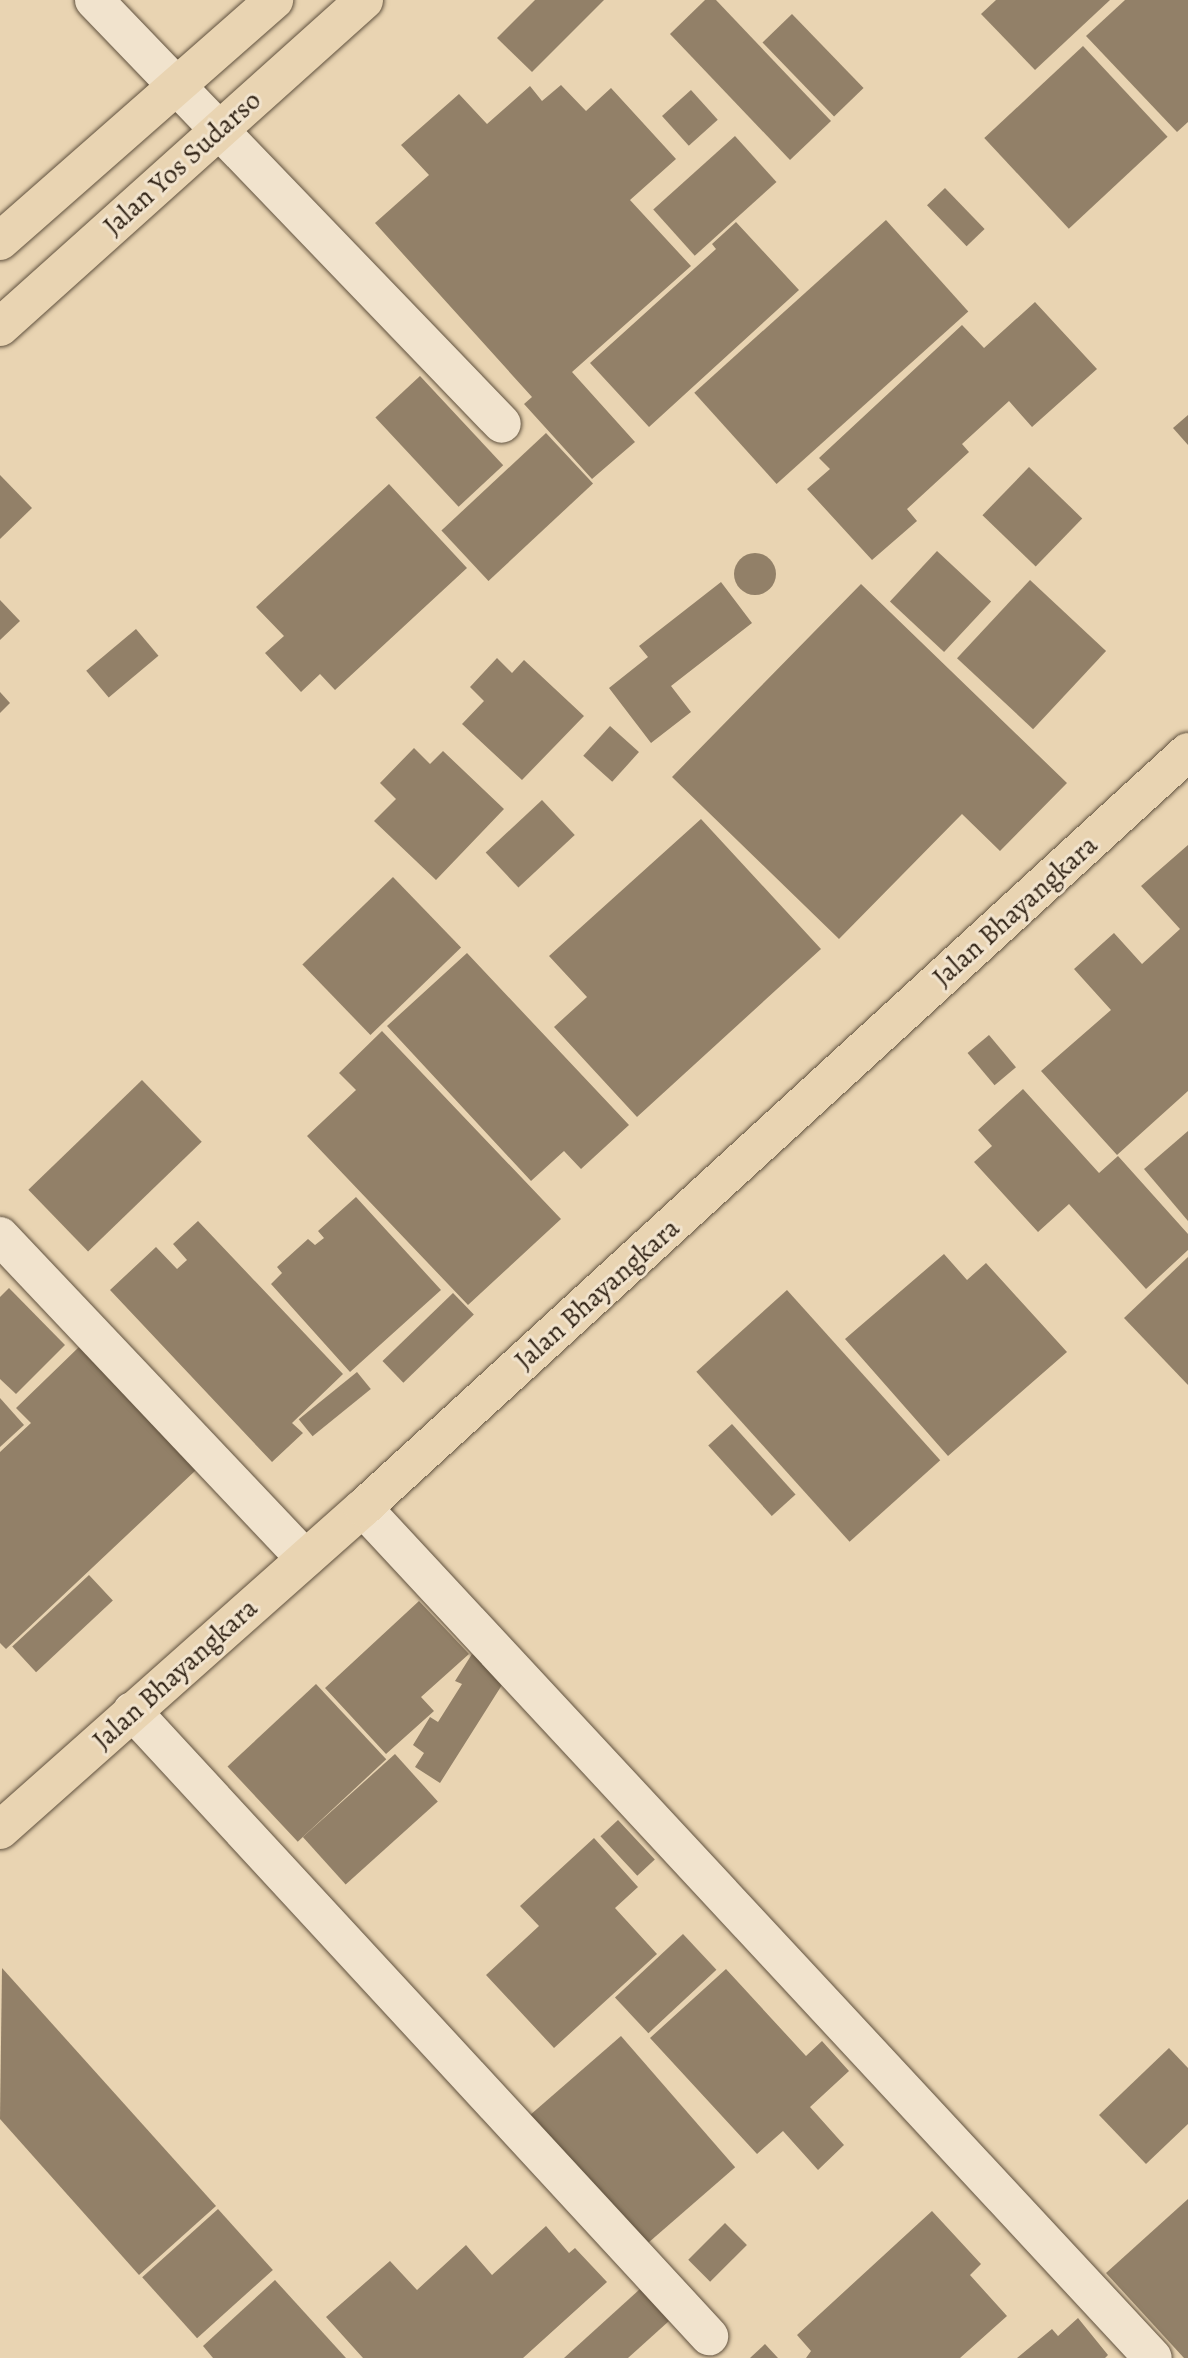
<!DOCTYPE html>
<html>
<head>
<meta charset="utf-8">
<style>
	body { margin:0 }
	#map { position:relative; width:1188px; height:2358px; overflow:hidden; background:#e9d4b2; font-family:Alegreya,serif }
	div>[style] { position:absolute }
	.building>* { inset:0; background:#928068; transform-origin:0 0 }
	.round { border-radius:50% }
	.roads { filter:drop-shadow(0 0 2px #60513e) drop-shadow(0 0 2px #60513e) }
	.minor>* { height:38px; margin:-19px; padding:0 19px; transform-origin:19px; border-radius:19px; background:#f1e3cd }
	.major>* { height:38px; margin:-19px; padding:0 19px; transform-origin:19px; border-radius:19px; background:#e9d4b2 }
	.highway>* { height:38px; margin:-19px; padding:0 19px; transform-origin:19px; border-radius:19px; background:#e9d4b2 }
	span { translate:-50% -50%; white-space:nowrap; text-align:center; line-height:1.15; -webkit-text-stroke:6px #f1e3cd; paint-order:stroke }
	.street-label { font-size:28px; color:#332517 }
</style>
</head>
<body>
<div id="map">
	<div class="building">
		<i style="clip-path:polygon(535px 0,604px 0,532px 72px,497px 38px)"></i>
		<i style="clip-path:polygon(705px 0,716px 0,831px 121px,790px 160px,670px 34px)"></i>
		<i style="clip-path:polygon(996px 0,1110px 0,1035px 70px,981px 14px)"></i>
		<i style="clip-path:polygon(1125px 0,1188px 0,1188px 122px,1177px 132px,1086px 36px)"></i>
		<i style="left:792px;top:14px;width:103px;height:41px;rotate:46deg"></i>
		<i style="left:1083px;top:46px;width:124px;height:135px;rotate:47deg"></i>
		<i style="clip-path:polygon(561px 85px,586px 111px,611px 88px,676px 159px,630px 200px,691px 266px,572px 372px,635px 442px,592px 479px,524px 404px,532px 397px,375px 223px,429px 175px,401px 145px,459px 94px,487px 124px,530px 86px,542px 101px)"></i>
		<i style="left:691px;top:90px;width:40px;height:39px;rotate:48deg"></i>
		<i style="left:735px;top:136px;width:62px;height:110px;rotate:48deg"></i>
		<i style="left:945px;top:188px;width:57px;height:25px;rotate:46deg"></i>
		<i style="left:886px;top:220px;width:123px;height:258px;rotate:48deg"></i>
		<i style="clip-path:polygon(736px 222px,799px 290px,649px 427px,590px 363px,716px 249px,712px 244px)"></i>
		<i style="clip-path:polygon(1035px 302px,1097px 369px,1032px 427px,1009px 401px,962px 444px,969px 452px,907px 509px,917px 521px,872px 560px,807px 489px,830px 469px,819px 458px,962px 325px,984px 348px)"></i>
		<i style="left:420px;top:376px;width:122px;height:61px;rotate:47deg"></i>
		<i style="clip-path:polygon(1188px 415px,1188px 445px,1173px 428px)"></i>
		<i style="left:546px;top:433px;width:69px;height:143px;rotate:47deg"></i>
		<i style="left:1029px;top:467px;width:74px;height:67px;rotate:44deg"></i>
		<i style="clip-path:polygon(0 475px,32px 508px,0 539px)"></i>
		<i style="clip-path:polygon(389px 484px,467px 568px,335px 690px,320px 674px,301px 692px,265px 653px,284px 636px,256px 607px)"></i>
		<i style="left:937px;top:551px;width:74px;height:69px;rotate:43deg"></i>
		<i class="round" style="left:734px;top:553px;width:42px;height:42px"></i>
		<i style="left:1030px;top:580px;width:104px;height:107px;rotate:43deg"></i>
		<i style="clip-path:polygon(721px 582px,752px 623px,671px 686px,691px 712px,651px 743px,609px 688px,648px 657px,639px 646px)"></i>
		<i style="clip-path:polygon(861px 584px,1067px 783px,1000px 851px,962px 814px,839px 939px,672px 777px)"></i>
		<i style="clip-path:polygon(0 600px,20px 621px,0 640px)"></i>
		<i style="left:136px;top:629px;width:35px;height:65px;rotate:50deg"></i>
		<i style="clip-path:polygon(497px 658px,512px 673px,524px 660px,584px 716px,522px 780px,462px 724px,484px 701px,470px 687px)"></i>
		<i style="clip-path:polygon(0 692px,10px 703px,0 713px)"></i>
		<i style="left:610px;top:726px;width:39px;height:40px;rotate:42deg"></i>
		<i style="clip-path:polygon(414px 748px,430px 764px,443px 751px,504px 809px,436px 880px,374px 821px,396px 799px,380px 783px)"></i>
		<i style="left:542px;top:800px;width:48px;height:77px;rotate:47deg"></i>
		<i style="clip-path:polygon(701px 819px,821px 949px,637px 1117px,554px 1027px,587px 997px,549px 956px)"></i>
		<i style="clip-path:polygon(1188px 845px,1188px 1091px,1117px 1155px,1041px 1071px,1111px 1010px,1074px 969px,1114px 933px,1142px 964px,1180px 929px,1141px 886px)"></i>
		<i style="left:393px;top:877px;width:98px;height:126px;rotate:46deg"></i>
		<i style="clip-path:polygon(467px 953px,629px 1125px,581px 1169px,564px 1151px,531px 1181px,387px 1026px)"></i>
		<i style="clip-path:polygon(382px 1031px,561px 1219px,468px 1305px,307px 1136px,356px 1090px,339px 1073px)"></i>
		<i style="left:989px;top:1035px;width:42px;height:28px;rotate:50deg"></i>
		<i style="left:142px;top:1080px;width:86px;height:158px;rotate:46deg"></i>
		<i style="clip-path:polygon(1023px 1089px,1099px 1173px,1118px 1156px,1188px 1234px,1188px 1250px,1146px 1289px,1069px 1204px,1038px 1232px,974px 1162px,992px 1146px,978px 1130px)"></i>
		<i style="clip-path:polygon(1188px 1131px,1188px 1221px,1144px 1169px)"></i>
		<i style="clip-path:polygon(356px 1197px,441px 1290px,350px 1372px,271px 1284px,282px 1273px,277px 1267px,308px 1239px,315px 1245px,324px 1238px,318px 1231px)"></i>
		<i style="clip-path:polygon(198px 1221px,343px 1374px,292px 1423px,303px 1433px,272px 1462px,110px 1290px,156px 1247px,177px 1269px,187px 1260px,173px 1244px)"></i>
		<i style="clip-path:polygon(944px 1254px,967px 1280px,986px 1263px,1067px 1352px,948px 1456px,845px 1339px)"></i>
		<i style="clip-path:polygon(1188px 1257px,1188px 1385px,1124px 1318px)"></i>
		<i style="clip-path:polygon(9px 1288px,65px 1345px,16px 1394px,0 1379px,0 1297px)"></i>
		<i style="left:787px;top:1290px;width:229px;height:122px;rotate:48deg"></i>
		<i style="left:453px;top:1293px;width:30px;height:98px;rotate:46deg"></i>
		<i style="clip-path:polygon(79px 1347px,196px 1470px,6px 1649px,0 1643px,0 1452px,31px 1423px,16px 1408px)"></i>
		<i style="left:357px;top:1372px;width:22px;height:75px;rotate:51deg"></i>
		<i style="clip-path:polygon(0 1398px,24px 1425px,0 1447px)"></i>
		<i style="left:732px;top:1424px;width:95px;height:32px;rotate:48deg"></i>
		<i style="left:89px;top:1575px;width:35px;height:105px;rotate:47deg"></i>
		<i style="clip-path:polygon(419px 1601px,469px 1654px,421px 1697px,434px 1711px,386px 1754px,325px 1688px)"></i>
		<i style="clip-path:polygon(472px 1654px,507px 1677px,440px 1783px,415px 1767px,424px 1753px,413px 1745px,430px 1717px,438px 1722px,462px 1684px,455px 1681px)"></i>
		<i style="left:316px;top:1684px;width:103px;height:121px;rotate:47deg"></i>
		<i style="left:395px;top:1754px;width:64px;height:124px;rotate:48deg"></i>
		<i style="left:618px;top:1820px;width:54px;height:24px;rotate:47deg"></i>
		<i style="clip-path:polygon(594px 1838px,638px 1887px,615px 1908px,657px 1954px,554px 2048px,486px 1975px,539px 1926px,520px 1906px)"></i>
		<i style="left:683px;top:1934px;width:49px;height:93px;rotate:47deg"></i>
		<i style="clip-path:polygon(2px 1968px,216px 2206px,139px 2275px,0 2119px)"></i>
		<i style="clip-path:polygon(726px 1969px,806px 2056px,822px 2041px,849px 2071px,810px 2107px,844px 2145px,818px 2170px,783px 2131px,757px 2154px,650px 2038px)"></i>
		<i style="left:621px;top:2036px;width:174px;height:125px;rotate:49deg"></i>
		<i style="clip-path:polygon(1169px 2048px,1188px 2068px,1188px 2124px,1146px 2164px,1099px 2115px)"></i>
		<i style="clip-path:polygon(1188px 2199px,1188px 2358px,1184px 2358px,1106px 2273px)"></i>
		<i style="left:218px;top:2209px;width:82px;height:102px;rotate:48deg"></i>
		<i style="clip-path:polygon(932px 2211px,981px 2264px,970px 2275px,1007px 2316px,960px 2358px,806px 2358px,811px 2351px,797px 2335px)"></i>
		<i style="left:725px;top:2223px;width:31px;height:52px;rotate:45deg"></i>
		<i style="clip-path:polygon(546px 2226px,569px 2253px,575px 2248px,607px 2282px,523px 2358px,363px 2358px,326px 2317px,390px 2261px,417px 2290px,466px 2245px,492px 2275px)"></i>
		<i style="clip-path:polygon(275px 2280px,346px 2358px,213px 2358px,203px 2346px)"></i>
		<i style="clip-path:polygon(640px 2289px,669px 2321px,628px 2358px,564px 2358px)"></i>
		<i style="clip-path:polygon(1078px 2318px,1108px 2355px,1105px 2358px,1017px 2358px,1052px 2329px,1058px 2336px)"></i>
		<i style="clip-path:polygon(765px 2344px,778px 2358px,750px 2358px)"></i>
	</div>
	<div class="roads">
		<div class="minor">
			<i style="left:94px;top:0;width:588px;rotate:46.1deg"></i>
			<i style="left:0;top:1236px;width:444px;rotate:46.6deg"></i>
			<i style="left:363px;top:1508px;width:1160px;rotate:47.1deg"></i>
			<i style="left:132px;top:1711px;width:851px;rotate:47.29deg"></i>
		</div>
		<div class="major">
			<i style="left:0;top:1830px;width:485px;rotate:-41.6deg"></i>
			<i style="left:363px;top:1508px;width:1119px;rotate:-42.5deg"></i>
		</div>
		<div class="highway">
			<i style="left:0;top:241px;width:365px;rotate:-41.3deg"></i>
			<i style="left:0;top:327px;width:489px;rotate:-41.9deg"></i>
		</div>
	</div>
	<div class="street-label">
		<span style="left:182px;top:163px;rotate:-42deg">Jalan Yos Sudarso</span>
		<span style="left:1015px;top:911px;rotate:-42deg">Jalan Bhayangkara</span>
		<span style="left:597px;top:1294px;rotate:-42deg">Jalan Bhayangkara</span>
		<span style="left:175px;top:1674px;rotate:-42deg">Jalan Bhayangkara</span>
	</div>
</div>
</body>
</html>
